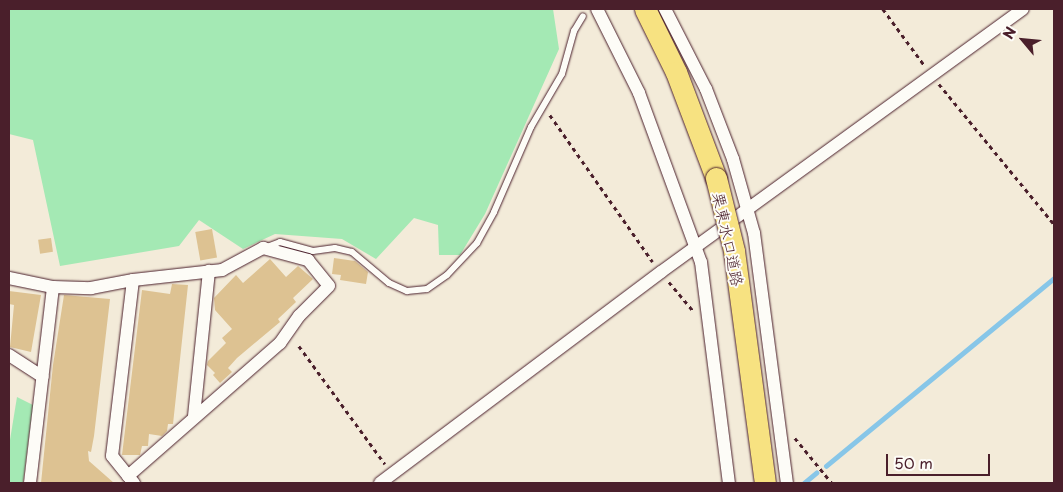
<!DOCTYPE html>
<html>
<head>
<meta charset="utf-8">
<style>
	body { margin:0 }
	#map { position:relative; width:1063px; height:492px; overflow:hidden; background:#f3ebd9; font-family:"Playpen Sans","Klee One",sans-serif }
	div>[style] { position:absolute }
	.green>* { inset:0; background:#a4e9b4 }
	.stream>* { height:4.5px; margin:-2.25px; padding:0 2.25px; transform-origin:2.25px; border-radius:2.25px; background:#87c6e8 }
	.building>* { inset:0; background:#ddc292; transform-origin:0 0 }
	.path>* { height:2.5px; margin-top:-1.25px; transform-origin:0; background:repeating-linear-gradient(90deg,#4a1f2b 0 4px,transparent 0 8px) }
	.roads { filter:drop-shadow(0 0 1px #4a1f2b) drop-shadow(0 0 1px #4a1f2b) }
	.service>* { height:6px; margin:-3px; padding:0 3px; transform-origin:3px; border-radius:3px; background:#fdfcf7 }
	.minor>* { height:12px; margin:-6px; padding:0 6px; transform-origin:6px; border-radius:6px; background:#fdfcf7 }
	.trunk>* { height:21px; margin:-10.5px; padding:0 10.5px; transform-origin:10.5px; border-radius:10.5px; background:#f7e281 }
	.bridges { filter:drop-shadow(0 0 1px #4a1f2b) drop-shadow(0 0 1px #4a1f2b) }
	.trunk-bridge>* { height:21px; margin:-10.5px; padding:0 10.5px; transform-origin:10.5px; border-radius:10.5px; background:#f7e281 }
	span { translate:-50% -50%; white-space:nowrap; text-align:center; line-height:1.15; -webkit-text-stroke:4px #fdfcf7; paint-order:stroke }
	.street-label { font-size:16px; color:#4a1f2b }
	.frame { position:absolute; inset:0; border:10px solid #4a1f2b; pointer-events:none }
	.north { position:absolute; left:998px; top:15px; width:50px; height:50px; -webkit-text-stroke:4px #fdfcf7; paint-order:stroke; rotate:298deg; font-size:14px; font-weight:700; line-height:20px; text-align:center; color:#4a1f2b }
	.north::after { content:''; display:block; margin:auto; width:18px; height:22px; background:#4a1f2b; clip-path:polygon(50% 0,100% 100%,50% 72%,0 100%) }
	.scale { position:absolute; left:886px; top:454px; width:104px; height:22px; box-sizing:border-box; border:2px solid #4a1f2b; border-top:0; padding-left:6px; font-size:15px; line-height:18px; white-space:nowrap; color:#4a1f2b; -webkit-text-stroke:4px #fdfcf7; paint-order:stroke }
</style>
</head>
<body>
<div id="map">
	<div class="green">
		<i style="clip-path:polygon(9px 9px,553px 9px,559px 49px,485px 214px,460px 255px,439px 255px,438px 225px,414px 218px,376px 259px,342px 239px,275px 234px,243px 249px,199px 220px,179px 246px,60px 266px,33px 140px,9px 134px)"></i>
		<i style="clip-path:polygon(17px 397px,33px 405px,23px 483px,9px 483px,9px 446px)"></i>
	</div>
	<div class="stream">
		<i style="left:826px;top:466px;width:296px;rotate:-39.5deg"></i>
		<i style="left:804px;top:483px;width:16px;rotate:-40deg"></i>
	</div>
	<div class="building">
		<i style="left:212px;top:229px;width:29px;height:17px;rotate:80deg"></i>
		<i style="left:51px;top:238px;width:14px;height:13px;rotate:82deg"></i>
		<i style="clip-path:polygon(334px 258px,355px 261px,368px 272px,366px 284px,340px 280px,341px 275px,332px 274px)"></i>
		<i style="clip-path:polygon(270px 259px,286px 277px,298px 266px,313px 279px,293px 298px,296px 302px,278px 319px,280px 322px,237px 358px,228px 368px,232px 372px,220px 383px,213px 375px,215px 373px,207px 365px,208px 361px,226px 343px,222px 338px,232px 329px,215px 310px,214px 298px,236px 275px,243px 283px)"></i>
		<i style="clip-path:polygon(172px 284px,188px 285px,173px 424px,168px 424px,167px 431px,162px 436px,149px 434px,148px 446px,142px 446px,140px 455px,122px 455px,142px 290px,170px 294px)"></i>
		<i style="clip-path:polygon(9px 291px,41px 295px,31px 352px,10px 347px,14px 305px,9px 304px)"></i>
		<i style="clip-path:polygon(64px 295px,110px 299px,94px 436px,91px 452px,88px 451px,89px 461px,114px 483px,41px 483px,53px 365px)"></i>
	</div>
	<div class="path">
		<i style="left:883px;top:9px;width:71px;rotate:53.6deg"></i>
		<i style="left:939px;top:84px;width:181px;rotate:50.6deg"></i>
		<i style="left:550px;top:115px;width:179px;rotate:55deg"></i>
		<i style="left:669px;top:282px;width:39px;rotate:50deg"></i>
		<i style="left:299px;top:346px;width:146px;rotate:53.9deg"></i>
		<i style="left:795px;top:438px;width:58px;rotate:50.6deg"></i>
	</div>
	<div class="roads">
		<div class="service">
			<i style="left:267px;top:247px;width:14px;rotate:-21deg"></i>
			<i style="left:280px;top:242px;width:34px;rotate:15deg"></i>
			<i style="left:313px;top:251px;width:22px;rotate:-8deg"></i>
			<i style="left:335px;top:248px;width:17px;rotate:13deg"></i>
			<i style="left:352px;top:252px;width:48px;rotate:40deg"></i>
			<i style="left:389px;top:283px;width:20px;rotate:24deg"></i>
			<i style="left:407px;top:291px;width:20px;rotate:-6deg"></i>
			<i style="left:427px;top:289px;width:24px;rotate:-35deg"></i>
			<i style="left:447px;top:275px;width:44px;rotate:-46.8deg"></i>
			<i style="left:477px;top:243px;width:35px;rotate:-61deg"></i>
			<i style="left:494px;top:212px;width:93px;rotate:-66.5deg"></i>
			<i style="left:531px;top:127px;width:61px;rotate:-59.7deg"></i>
			<i style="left:562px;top:74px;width:45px;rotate:-74.4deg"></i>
			<i style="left:574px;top:31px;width:17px;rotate:-59deg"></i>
		</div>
		<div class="minor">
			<i style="left:597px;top:9px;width:94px;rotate:63.4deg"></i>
			<i style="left:639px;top:93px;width:180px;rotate:69.9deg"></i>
			<i style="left:701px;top:262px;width:223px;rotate:82.8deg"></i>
			<i style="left:665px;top:9px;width:90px;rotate:62.9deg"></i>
			<i style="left:706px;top:89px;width:75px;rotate:68.9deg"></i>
			<i style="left:733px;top:159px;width:77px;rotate:74.2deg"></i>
			<i style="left:754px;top:233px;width:252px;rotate:82.5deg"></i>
			<i style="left:9px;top:278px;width:45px;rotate:11.6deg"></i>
			<i style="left:53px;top:287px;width:38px;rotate:2deg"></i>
			<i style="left:91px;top:288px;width:43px;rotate:-10.8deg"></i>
			<i style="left:133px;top:280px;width:90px;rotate:-6.4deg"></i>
			<i style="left:222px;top:270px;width:47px;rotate:-28.2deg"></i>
			<i style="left:263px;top:248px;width:47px;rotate:14.9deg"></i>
			<i style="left:308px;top:260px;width:33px;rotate:51deg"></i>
			<i style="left:329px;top:286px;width:42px;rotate:135deg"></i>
			<i style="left:299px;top:316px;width:33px;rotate:125deg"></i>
			<i style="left:280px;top:343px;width:202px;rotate:138.8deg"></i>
			<i style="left:133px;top:280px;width:177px;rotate:96.8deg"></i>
			<i style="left:112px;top:456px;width:35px;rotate:51deg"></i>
			<i style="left:9px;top:355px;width:40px;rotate:32.9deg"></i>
			<i style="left:194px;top:416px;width:146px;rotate:-84.1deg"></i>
			<i style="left:30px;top:483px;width:197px;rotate:-83.3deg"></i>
			<i style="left:380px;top:483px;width:351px;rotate:-36.9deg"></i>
			<i style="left:661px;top:272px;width:447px;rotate:-36deg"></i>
		</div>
		<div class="trunk">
			<i style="left:645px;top:9px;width:70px;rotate:63.8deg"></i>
			<i style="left:676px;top:72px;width:113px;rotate:69.3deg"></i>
		</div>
	</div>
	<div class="bridges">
		<div class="trunk-bridge">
			<i style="left:716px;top:178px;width:75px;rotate:76.1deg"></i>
			<i style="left:734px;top:251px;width:234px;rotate:82.4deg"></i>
		</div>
	</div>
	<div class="street-label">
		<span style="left:729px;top:239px;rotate:78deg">栗東水口道路</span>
	</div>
	<div class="frame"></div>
	<div class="north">N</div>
	<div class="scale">50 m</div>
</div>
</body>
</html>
